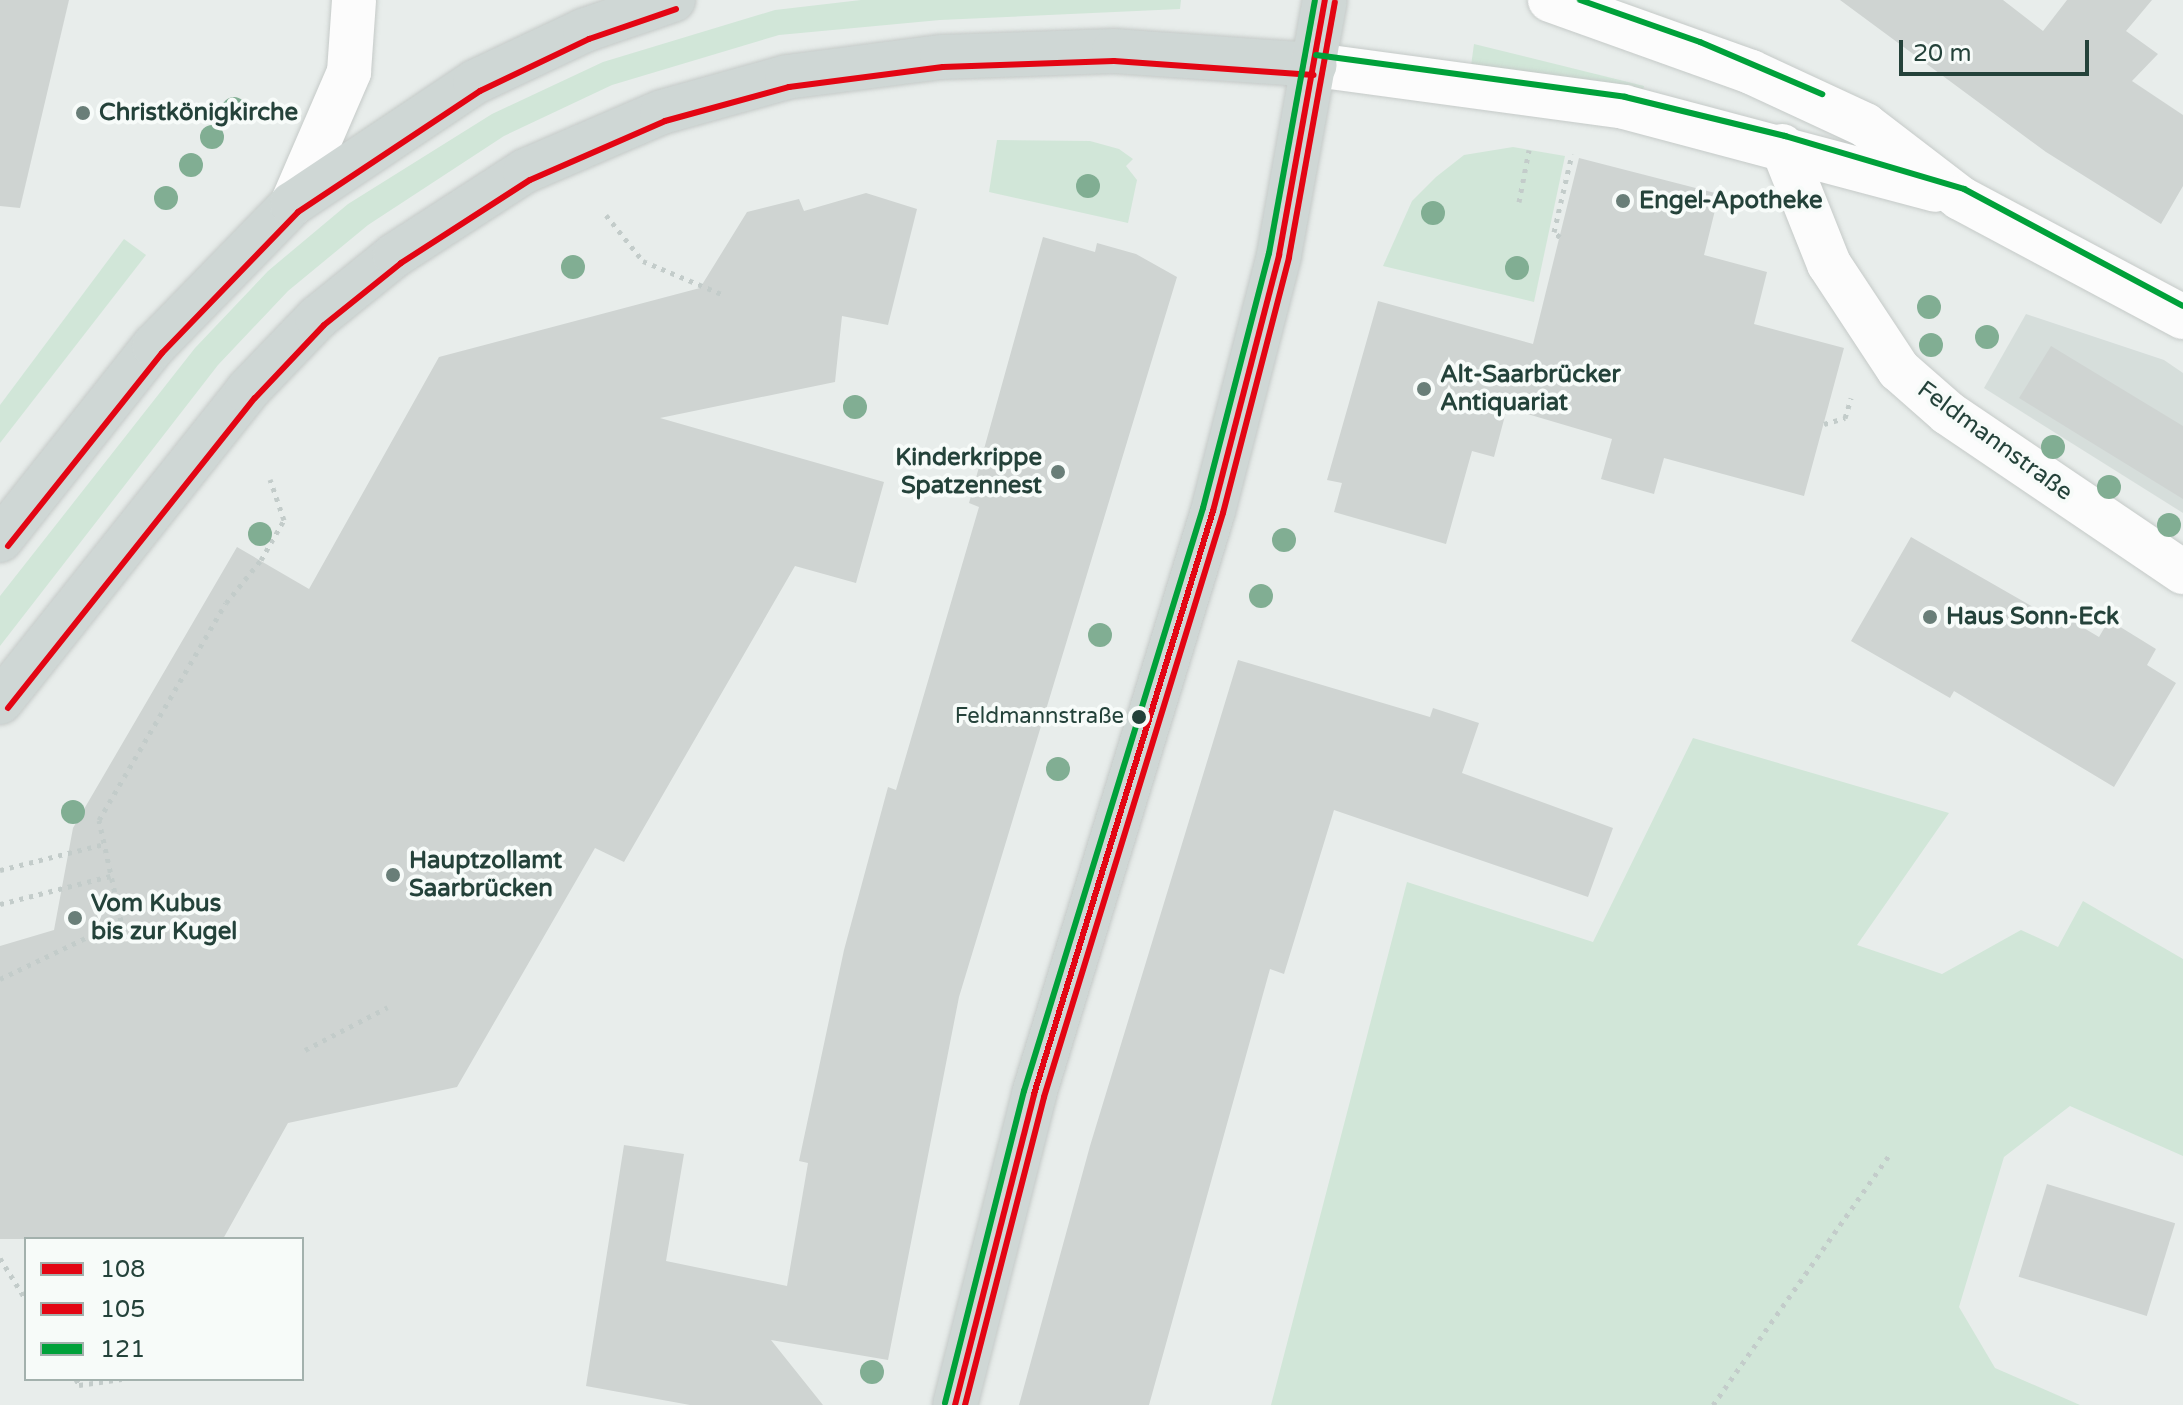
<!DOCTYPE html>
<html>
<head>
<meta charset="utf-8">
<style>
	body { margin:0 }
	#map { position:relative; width:2183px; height:1405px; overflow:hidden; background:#e8edeb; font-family:"Varela Round",sans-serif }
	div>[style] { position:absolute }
	.built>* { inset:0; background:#d6dedb }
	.green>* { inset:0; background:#d1e6d8 }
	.building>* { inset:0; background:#cfd4d2; transform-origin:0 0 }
	.path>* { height:5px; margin-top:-2.5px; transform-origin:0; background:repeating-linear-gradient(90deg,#c3ccca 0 4px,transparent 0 10px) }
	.roads { filter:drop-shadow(0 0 2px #c5cac8) drop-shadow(0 0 2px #c5cac8) }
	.minor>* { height:44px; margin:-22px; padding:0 22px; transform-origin:22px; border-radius:22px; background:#fcfcfc }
	.major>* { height:44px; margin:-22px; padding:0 22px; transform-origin:22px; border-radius:22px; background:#cfd7d5 }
	.bus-1>* { height:6px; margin:-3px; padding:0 3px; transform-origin:3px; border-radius:3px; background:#e30513 }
	.bus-2>* { height:6px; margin:-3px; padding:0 3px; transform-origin:3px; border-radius:3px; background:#e30513 }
	.bus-3>* { height:6px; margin:-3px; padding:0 3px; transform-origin:3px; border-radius:3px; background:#00a13a }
	.trees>* { width:24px; height:24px; margin:-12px; border-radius:50%; background:#81ae93 }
	.dots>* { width:22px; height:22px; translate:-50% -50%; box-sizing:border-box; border:4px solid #f7fbf9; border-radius:50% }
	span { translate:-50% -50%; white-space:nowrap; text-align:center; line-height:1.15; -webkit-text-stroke:8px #f7fbf9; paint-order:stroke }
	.bus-label { font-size:22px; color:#24423a }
	.right { translate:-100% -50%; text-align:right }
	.poi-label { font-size:24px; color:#24423a; font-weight:700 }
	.left { translate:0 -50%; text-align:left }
	.street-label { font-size:24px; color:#24423a }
	.legend { position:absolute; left:24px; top:1237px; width:280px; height:144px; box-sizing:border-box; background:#f7fbf9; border:2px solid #a3b1ad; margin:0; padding:10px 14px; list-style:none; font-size:24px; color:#24423a }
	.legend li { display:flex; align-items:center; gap:16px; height:40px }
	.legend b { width:40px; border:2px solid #a3b1ad }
	.scale { position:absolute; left:1899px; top:40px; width:190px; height:36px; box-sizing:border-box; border:4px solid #24423a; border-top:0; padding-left:10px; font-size:24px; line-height:28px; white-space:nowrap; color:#24423a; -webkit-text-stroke:6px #f7fbf9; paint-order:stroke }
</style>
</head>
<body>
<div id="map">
	<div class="built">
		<i style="clip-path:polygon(2026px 314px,2164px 360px,2183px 373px,2183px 513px,1984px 388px)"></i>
	</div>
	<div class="green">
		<i style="clip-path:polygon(861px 0,1181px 0,1180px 9px,940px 20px,779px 35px,612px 85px,504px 136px,368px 225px,288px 291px,218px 365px,0 646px,0 596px,195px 348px,268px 271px,348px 204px,492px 114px,603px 62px,775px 10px)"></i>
		<i style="clip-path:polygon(1474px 44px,1644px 86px,1642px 96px,1471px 66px)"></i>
		<i style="clip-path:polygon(997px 140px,1090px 141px,1119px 149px,1133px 159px,1126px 166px,1137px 180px,1128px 223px,989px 192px)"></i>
		<i style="clip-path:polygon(1513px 147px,1565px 156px,1534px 302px,1383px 266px,1412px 201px,1436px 177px,1464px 155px)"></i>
		<i style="clip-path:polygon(124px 239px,146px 255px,0 443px,0 405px)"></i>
		<i style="clip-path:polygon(1693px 738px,1949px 813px,1857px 945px,1942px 974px,2021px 930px,2058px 947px,2083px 901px,2183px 959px,2183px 1156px,2070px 1106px,2004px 1157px,1959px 1307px,1995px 1368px,2080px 1405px,1271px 1405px,1407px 882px,1593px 942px)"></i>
	</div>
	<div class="building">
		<i style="clip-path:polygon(0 0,69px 0,20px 208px,0 206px)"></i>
		<i style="clip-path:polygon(1840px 0,2003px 0,2043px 31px,2067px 0,2152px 0,2126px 31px,2158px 54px,2132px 81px,2183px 115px,2183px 186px,2161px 224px,2046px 152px)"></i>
		<i style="clip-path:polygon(1579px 158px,1719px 194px,1704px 255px,1767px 272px,1754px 324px,1844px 348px,1804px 496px,1664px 458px,1654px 494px,1601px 479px,1612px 439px,1507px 408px,1494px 457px,1472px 451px,1446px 544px,1334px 512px,1342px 483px,1327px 480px,1378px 301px,1533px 344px)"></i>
		<i style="clip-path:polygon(866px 193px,917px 209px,888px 325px,842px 316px,835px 382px,660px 418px,884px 482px,856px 583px,795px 566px,624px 862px,595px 848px,457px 1087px,288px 1123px,223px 1239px,0 1239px,0 946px,54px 930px,73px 828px,237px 547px,309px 589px,439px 357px,700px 288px,747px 212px,799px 199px,804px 211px)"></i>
		<i style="clip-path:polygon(1043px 237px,1095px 252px,1097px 243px,1136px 254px,1177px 277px,959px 997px,888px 1360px,771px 1340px,823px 1405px,690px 1405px,586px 1386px,624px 1145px,684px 1154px,666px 1261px,787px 1286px,808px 1163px,799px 1161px,844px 950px,888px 787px,896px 790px,979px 507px,969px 503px)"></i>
		<i style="clip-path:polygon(2051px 346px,2183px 426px,2183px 499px,2019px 398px)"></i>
		<i style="clip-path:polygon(1911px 537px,2068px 627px,2072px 621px,2099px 637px,2109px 620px,2156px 649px,2147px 665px,2176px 683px,2114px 787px,1954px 691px,1950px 698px,1851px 641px)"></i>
		<i style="clip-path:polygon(1238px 660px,1430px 717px,1433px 708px,1479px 723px,1462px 773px,1613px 828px,1588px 897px,1334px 810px,1284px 974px,1270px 969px,1149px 1405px,1019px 1405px,1090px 1146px)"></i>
		<i style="left:2047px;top:1184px;width:134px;height:97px;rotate:17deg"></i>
	</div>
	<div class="path">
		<i style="left:1519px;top:202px;width:53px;rotate:-79.1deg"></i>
		<i style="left:606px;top:215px;width:59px;rotate:51.2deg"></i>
		<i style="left:643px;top:261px;width:88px;rotate:22.8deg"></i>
		<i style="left:1560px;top:237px;width:8px;rotate:-140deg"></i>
		<i style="left:1554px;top:232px;width:80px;rotate:-77deg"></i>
		<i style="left:1824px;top:424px;width:22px;rotate:-16deg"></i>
		<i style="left:1845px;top:418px;width:21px;rotate:-73deg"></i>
		<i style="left:0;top:870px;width:107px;rotate:-14deg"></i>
		<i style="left:0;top:904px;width:114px;rotate:-14.2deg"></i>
		<i style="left:0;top:979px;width:134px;rotate:-25.6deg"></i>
		<i style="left:121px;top:921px;width:103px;rotate:-102.3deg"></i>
		<i style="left:99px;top:820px;width:251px;rotate:-59.7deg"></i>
		<i style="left:226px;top:603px;width:55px;rotate:-50.9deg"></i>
		<i style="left:261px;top:560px;width:46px;rotate:-60.1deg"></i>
		<i style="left:284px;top:520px;width:43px;rotate:-108.9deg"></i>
		<i style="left:305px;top:1050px;width:93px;rotate:-27.4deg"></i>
		<i style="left:0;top:1258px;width:49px;rotate:58.2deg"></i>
		<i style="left:76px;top:1379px;width:7px;rotate:63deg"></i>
		<i style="left:79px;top:1385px;width:43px;rotate:-7.9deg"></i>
		<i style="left:1713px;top:1405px;width:307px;rotate:-54.8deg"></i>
	</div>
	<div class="roads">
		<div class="minor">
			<i style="left:1550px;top:0;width:214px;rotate:19.7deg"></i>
			<i style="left:1751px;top:72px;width:126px;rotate:24.9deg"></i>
			<i style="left:1865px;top:125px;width:120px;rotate:37.5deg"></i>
			<i style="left:1960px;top:198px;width:253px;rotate:28.1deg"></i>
			<i style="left:1315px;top:65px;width:312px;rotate:7.7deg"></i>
			<i style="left:1624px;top:107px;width:322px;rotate:14.9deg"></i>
			<i style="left:1782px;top:146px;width:127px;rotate:68.3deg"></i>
			<i style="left:1829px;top:264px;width:127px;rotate:56.6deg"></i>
			<i style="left:1899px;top:370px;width:65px;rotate:41.3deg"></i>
			<i style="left:1948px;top:413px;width:284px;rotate:34.1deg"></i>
			<i style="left:292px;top:204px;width:144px;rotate:-66.6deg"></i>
			<i style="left:349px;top:72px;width:72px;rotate:-86deg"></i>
		</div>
		<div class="major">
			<i style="left:0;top:540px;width:248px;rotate:-51.6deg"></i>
			<i style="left:154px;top:346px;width:198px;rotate:-45.8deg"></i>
			<i style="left:292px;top:204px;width:220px;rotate:-33.7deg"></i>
			<i style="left:475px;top:82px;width:122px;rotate:-25.3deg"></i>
			<i style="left:585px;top:30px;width:93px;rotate:-18.8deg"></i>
			<i style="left:0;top:702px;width:397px;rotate:-51.5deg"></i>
			<i style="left:247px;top:391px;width:101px;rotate:-46.2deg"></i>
			<i style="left:317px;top:318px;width:100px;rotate:-38.9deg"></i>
			<i style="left:395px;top:255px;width:155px;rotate:-32.9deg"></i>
			<i style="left:525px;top:171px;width:149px;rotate:-23.3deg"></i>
			<i style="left:662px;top:112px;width:130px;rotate:-15.6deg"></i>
			<i style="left:787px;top:77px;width:156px;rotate:-7.4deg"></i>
			<i style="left:942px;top:57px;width:172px;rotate:-2deg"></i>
			<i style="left:1114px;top:51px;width:201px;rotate:4deg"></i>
			<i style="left:955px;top:1405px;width:321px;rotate:-75.7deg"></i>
			<i style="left:1034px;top:1094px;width:610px;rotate:-72.93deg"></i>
			<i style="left:1213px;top:511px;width:264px;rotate:-75.5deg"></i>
			<i style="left:1279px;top:255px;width:259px;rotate:-79.8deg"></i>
		</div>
	</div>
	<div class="bus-1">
		<i style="left:955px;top:1405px;width:321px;rotate:-75.7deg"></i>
		<i style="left:1034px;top:1094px;width:610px;rotate:-72.93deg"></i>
		<i style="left:1213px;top:511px;width:264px;rotate:-75.5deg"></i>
		<i style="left:1279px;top:255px;width:259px;rotate:-79.8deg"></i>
	</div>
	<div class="bus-2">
		<i style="left:8px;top:546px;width:247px;rotate:-51.4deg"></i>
		<i style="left:162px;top:353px;width:196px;rotate:-46deg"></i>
		<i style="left:298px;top:212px;width:219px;rotate:-33.6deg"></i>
		<i style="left:480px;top:91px;width:121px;rotate:-25.5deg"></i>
		<i style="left:589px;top:39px;width:92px;rotate:-19deg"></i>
		<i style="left:8px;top:708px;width:396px;rotate:-51.5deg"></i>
		<i style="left:255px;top:398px;width:100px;rotate:-46.6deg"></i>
		<i style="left:324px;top:325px;width:99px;rotate:-38.8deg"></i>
		<i style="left:401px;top:263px;width:153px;rotate:-32.8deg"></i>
		<i style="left:530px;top:180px;width:147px;rotate:-23.6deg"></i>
		<i style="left:665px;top:121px;width:129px;rotate:-15.3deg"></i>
		<i style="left:789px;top:87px;width:155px;rotate:-7.4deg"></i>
		<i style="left:943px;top:67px;width:171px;rotate:-2deg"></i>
		<i style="left:1114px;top:61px;width:200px;rotate:4deg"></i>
		<i style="left:965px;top:1405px;width:318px;rotate:-75.6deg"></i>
		<i style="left:1044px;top:1097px;width:611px;rotate:-72.96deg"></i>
		<i style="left:1223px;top:513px;width:264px;rotate:-75.5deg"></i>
		<i style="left:1289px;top:257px;width:259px;rotate:-79.8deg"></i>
	</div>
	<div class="bus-3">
		<i style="left:1580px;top:0;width:127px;rotate:19.3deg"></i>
		<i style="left:1700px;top:42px;width:133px;rotate:23.1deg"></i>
		<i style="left:1316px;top:55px;width:312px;rotate:7.7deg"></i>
		<i style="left:1625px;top:97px;width:165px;rotate:13.7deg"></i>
		<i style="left:1785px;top:136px;width:187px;rotate:16.5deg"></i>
		<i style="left:1964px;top:189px;width:248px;rotate:28.1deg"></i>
		<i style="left:945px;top:1403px;width:322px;rotate:-75.8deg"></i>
		<i style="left:1024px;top:1091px;width:610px;rotate:-72.93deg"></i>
		<i style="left:1203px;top:508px;width:263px;rotate:-75.5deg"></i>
		<i style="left:1269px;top:253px;width:257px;rotate:-79.7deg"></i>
	</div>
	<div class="trees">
		<i style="left:234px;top:109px"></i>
		<i style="left:212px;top:137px"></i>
		<i style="left:191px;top:165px"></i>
		<i style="left:1088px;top:186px"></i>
		<i style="left:166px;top:198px"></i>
		<i style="left:1433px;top:213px"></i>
		<i style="left:573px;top:267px"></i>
		<i style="left:1517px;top:268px"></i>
		<i style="left:1929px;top:307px"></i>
		<i style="left:1987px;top:337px"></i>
		<i style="left:1931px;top:345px"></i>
		<i style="left:855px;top:407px"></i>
		<i style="left:2053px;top:447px"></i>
		<i style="left:2109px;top:487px"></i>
		<i style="left:2169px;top:525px"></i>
		<i style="left:260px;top:534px"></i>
		<i style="left:1284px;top:540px"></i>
		<i style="left:1261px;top:596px"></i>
		<i style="left:1100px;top:635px"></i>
		<i style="left:1058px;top:769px"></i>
		<i style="left:73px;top:812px"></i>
		<i style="left:872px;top:1372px"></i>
	</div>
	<div class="dots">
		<i style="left:83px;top:113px;background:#697e78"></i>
		<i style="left:1623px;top:201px;background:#697e78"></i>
		<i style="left:1424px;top:389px;background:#697e78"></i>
		<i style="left:1058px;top:472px;background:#697e78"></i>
		<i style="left:1930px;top:617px;background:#697e78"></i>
		<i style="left:1139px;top:717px;background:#24423a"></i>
		<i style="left:393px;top:875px;background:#697e78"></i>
		<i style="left:75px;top:918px;background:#697e78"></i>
	</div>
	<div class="bus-label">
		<span class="right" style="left:1124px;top:717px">Feldmannstraße</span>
	</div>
	<div class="poi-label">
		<span class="left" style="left:99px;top:113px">Christkönigkirche</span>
		<span class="left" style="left:1639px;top:201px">Engel-Apotheke</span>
		<span class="left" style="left:1440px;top:389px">Alt-Saarbrücker<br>Antiquariat</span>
		<span class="right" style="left:1042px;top:472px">Kinderkrippe<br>Spatzennest</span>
		<span class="left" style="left:1946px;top:617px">Haus Sonn-Eck</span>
		<span class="left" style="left:409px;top:875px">Hauptzollamt<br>Saarbrücken</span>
		<span class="left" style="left:91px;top:918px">Vom Kubus<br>bis zur Kugel</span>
	</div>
	<div class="street-label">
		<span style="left:1995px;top:441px;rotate:36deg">Feldmannstraße</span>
	</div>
	<ul class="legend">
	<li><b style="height:10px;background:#e30513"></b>108</li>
	<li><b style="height:10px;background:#e30513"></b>105</li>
	<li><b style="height:10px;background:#00a13a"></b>121</li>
	</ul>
	<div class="scale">20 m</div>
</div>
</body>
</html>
